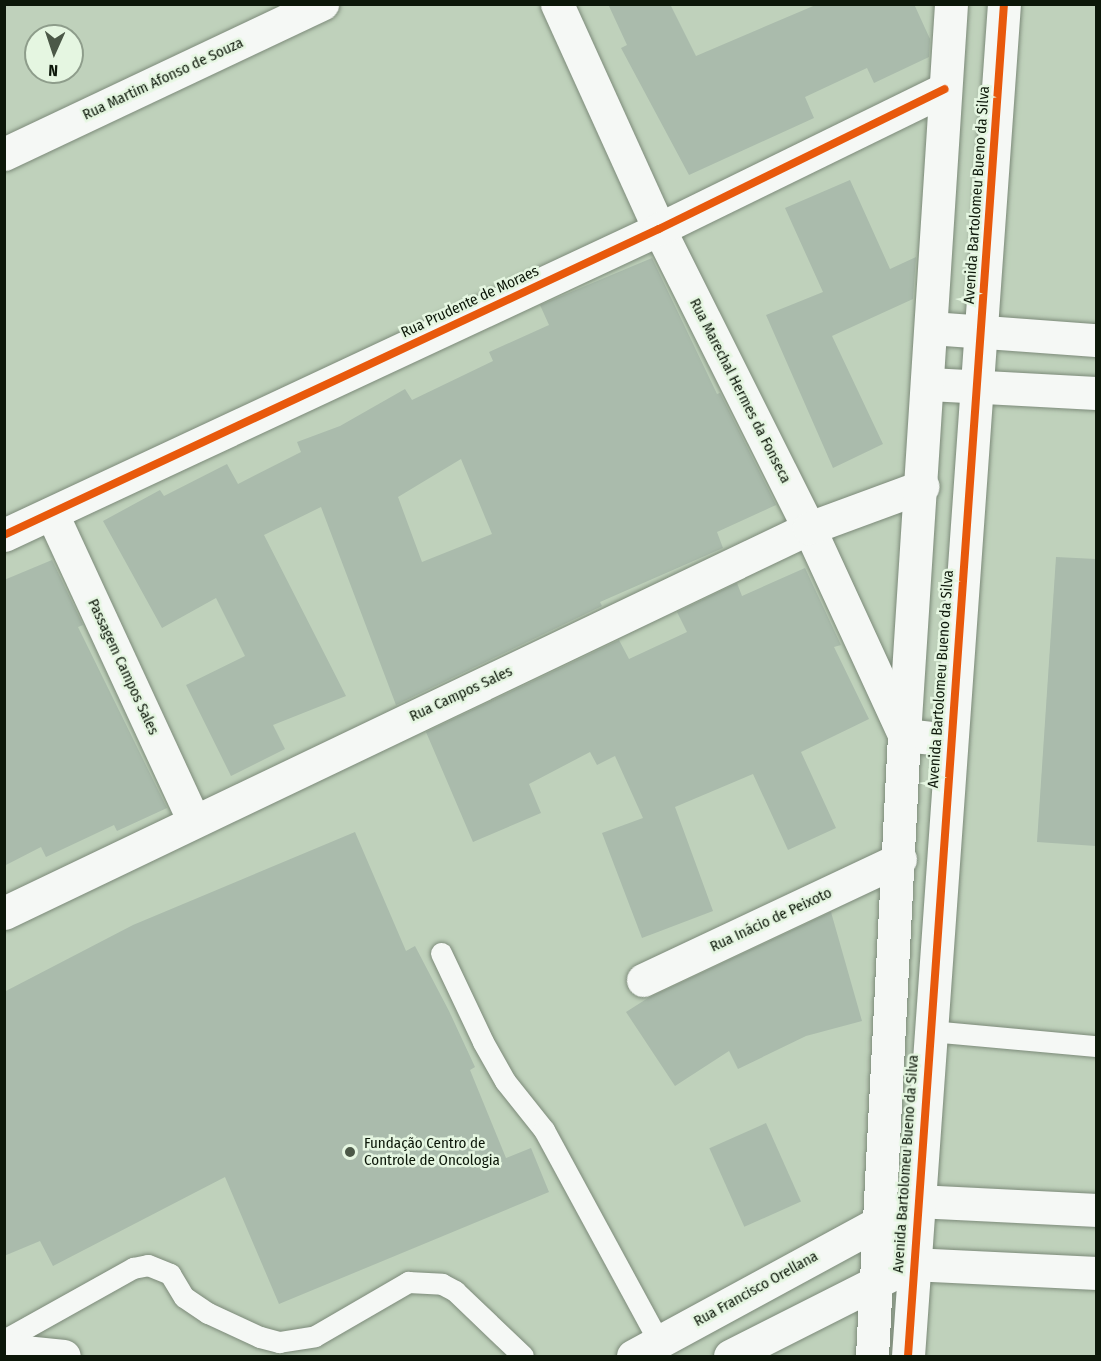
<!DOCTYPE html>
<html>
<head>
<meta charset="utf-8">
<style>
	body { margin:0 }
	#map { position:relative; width:1101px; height:1361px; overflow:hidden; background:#bfd1bb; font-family:"Fira Sans Condensed",sans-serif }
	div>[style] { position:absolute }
	.building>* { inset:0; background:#aabbac; transform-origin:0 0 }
	.roads { filter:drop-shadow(0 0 2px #7c8a79) drop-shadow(0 0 2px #7c8a79) }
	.lane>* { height:21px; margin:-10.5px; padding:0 10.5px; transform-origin:10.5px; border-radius:10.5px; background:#f5f8f5 }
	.street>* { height:33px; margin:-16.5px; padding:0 16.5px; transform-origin:16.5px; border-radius:16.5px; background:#f5f8f5 }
	.secondary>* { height:33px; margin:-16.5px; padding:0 16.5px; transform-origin:16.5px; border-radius:16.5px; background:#f5f8f5 }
	.cycleway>* { height:8px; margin:-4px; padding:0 4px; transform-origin:4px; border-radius:4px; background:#e8590c }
	.dots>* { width:16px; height:16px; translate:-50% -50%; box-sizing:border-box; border:3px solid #e5f6e1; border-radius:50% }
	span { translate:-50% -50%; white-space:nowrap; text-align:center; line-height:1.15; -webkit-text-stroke:5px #e5f6e1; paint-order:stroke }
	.street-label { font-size:15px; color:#0c1709 }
	.poi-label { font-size:15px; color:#0c1709 }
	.left { translate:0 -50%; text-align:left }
	.frame { position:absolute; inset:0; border:6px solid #0c1709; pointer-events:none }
	.north { position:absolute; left:24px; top:24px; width:60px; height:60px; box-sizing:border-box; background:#e5f6e1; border:2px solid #8e9d8b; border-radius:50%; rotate:183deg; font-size:16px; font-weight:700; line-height:24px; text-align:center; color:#0c1709 }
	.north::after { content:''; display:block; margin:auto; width:21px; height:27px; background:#4b5847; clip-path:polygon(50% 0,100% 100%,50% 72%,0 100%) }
</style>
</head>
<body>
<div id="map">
	<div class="building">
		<i style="clip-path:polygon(608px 4px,670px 4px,696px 56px,818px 4px,914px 4px,930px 39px,929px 57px,874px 83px,867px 68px,805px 97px,814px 118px,689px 175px,621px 48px,627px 45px)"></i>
		<i style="clip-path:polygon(850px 180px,890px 269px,916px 257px,913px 299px,832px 336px,883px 444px,833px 468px,766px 315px,823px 292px,785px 208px)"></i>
		<i style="clip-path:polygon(evenodd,652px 258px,717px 394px,720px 393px,776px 505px,717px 532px,723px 548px,600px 602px,602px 606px,396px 705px,321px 507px,264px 535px,346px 696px,273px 725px,285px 749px,231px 776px,186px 685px,245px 656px,216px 598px,162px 628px,103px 521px,160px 490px,164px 496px,227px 464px,238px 484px,301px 452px,297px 442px,340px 426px,405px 389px,412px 400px,493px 361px,489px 352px,549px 325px,540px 305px,652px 258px,461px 459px,492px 534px,422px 562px,398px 497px,461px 459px)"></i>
		<i style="clip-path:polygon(1056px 557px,1096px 559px,1096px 846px,1037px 842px)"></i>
		<i style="clip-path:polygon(52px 560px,83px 625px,78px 627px,167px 808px,117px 831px,114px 825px,46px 857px,41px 847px,4px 866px,4px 580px)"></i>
		<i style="clip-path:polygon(805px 568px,841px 645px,834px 647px,869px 719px,801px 752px,836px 828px,788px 850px,753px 774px,675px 807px,713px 911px,642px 938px,602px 833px,643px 818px,615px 756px,597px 765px,590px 752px,529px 784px,541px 813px,473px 842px,426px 732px,619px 640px,629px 659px,687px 632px,677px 612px,737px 583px,742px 596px)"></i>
		<i style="clip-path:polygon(355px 832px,406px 951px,415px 946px,449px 1011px,475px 1067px,470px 1070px,506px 1158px,531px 1148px,549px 1192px,279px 1304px,225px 1177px,53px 1266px,40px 1241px,4px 1256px,4px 992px,133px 925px)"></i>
		<i style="clip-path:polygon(831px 912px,862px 1021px,806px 1036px,738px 1069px,729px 1051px,675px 1086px,626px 1012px,648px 998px)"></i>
		<i style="left:766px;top:1123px;width:86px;height:62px;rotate:66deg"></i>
	</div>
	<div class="roads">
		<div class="lane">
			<i style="left:441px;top:953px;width:98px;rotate:64.7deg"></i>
			<i style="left:483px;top:1042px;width:45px;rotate:60.6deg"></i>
			<i style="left:505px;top:1081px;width:63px;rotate:51.5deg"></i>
			<i style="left:544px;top:1130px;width:241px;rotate:61.5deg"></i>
			<i style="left:930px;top:1031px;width:167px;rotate:5.2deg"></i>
			<i style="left:4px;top:1340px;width:148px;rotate:-29.2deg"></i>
			<i style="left:133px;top:1268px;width:15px;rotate:-11deg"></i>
			<i style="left:148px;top:1265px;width:24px;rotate:22deg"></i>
			<i style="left:170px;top:1274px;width:27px;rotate:59deg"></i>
			<i style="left:184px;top:1297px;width:29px;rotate:34deg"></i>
			<i style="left:208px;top:1313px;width:57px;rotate:24.8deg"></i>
			<i style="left:260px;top:1337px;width:20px;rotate:15deg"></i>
			<i style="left:279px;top:1342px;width:36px;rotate:-9deg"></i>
			<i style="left:315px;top:1336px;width:108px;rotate:-30.1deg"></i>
			<i style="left:408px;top:1282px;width:34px;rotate:3deg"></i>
			<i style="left:442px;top:1284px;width:15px;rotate:28deg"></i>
			<i style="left:455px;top:1291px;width:94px;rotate:43.7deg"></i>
		</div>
		<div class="street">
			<i style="left:557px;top:4px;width:247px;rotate:65.6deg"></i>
			<i style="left:659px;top:229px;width:335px;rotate:63.4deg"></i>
			<i style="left:809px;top:528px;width:228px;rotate:65.3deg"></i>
			<i style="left:904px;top:735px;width:46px;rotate:6.2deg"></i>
			<i style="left:4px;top:154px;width:352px;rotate:-25.3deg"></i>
			<i style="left:931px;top:328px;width:165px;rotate:4.2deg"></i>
			<i style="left:929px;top:384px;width:167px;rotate:3.1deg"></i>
			<i style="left:52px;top:514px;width:338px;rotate:65.2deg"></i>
			<i style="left:4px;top:535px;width:723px;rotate:-25.04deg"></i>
			<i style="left:659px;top:229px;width:318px;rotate:-26.1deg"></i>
			<i style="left:4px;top:913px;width:892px;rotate:-25.56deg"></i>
			<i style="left:809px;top:528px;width:121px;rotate:-20.2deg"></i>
			<i style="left:643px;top:980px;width:284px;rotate:-25.2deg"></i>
		</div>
		<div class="secondary">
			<i style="left:918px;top:1201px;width:178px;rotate:2.9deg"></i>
			<i style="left:4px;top:1350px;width:60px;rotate:5.7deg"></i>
			<i style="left:633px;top:1356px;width:298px;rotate:-28.5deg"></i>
			<i style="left:730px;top:1356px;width:204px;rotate:-26.8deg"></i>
			<i style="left:912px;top:1264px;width:184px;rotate:2.8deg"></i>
			<i style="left:872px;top:1356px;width:622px;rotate:-87.05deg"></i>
			<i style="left:904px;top:735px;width:733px;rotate:-86.32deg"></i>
			<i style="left:908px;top:1356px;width:1355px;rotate:-85.94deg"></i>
		</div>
	</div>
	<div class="cycleway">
		<i style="left:4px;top:535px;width:723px;rotate:-25.04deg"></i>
		<i style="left:659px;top:229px;width:318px;rotate:-26.1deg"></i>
		<i style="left:908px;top:1356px;width:1355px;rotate:-85.94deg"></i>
	</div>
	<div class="dots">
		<i style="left:350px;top:1152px;background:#4b5847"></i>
	</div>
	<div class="street-label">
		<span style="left:163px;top:79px;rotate:-25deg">Rua Martim Afonso de Souza</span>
		<span style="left:977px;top:195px;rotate:-86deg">Avenida Bartolomeu Bueno da Silva</span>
		<span style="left:470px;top:302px;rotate:-25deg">Rua Prudente de Moraes</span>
		<span style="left:740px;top:391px;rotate:63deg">Rua Marechal Hermes da Fonseca</span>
		<span style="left:123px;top:667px;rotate:65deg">Passagem Campos Sales</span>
		<span style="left:941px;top:679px;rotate:-86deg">Avenida Bartolomeu Bueno da Silva</span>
		<span style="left:461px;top:694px;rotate:-25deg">Rua Campos Sales</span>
		<span style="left:771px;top:920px;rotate:-25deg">Rua Inácio de Peixoto</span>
		<span style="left:906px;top:1164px;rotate:-86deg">Avenida Bartolomeu Bueno da Silva</span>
		<span style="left:756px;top:1289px;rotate:-29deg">Rua Francisco Orellana</span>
	</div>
	<div class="poi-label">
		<span class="left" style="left:364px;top:1152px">Fundação Centro de<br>Controle de Oncologia</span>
	</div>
	<div class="frame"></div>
	<div class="north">N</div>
</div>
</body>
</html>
